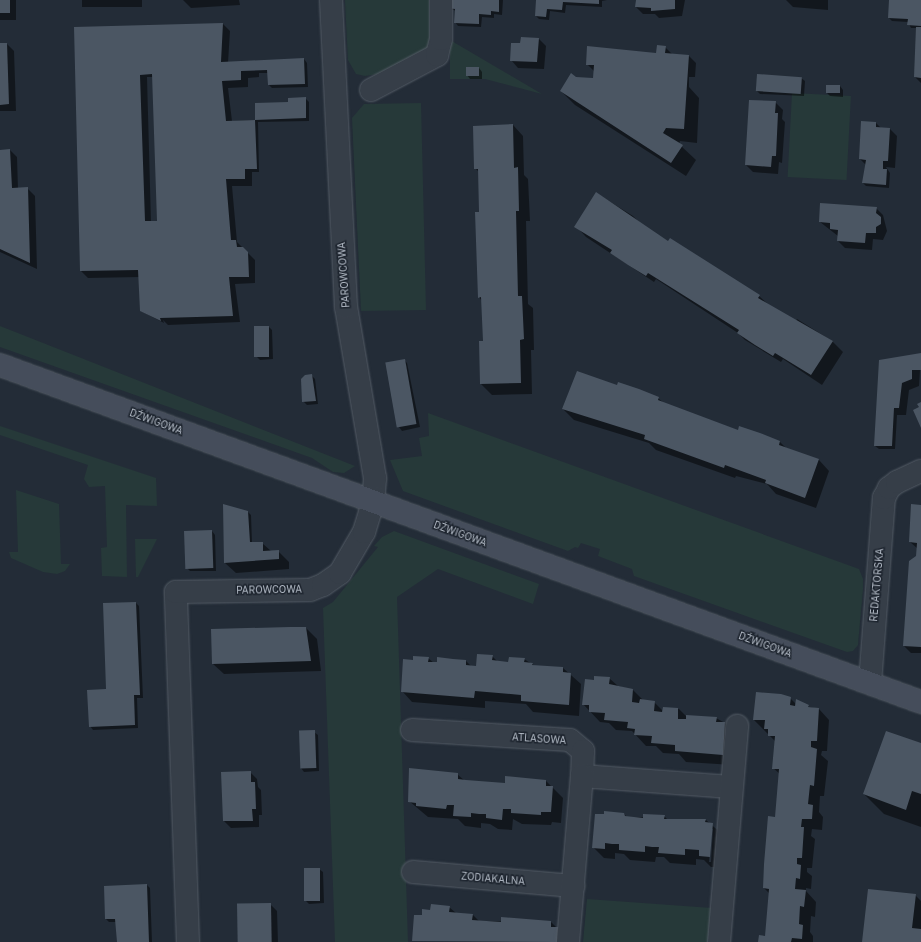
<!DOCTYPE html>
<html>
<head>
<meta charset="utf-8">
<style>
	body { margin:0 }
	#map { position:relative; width:921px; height:942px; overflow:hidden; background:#232c37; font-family:"Golos Text",sans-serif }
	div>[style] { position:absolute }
	.green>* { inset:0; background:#263939; transform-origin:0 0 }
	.shadow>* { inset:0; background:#0007; transform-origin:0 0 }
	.building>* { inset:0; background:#4b5663; transform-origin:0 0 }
	.roads { filter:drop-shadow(0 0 1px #545c66) drop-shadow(0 0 1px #545c66) }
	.minor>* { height:22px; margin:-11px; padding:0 11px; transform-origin:11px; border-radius:11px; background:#363e48 }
	.secondary>* { height:22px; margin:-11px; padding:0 11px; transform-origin:11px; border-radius:11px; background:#454d5b }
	span { translate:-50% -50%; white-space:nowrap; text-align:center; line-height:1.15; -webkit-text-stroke:3px #1c232d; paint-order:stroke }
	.street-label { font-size:10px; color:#b1b9c4 }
</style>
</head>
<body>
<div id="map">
	<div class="green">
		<i style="clip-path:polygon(345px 0,429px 0,430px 53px,391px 72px,365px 76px,356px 74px,348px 60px)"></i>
		<i style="clip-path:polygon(450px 40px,542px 94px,485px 79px,450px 79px)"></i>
		<i style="left:792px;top:93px;width:59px;height:84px;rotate:3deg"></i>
		<i style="clip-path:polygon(421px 103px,426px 310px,361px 311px,352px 118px,364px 104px)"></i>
		<i style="clip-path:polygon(0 326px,104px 367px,355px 466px,344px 473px,333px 472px,312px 458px,0 347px)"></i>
		<i style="clip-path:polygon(428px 413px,859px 569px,863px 579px,863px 589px,858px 645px,853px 651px,847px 652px,634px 576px,632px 569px,598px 556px,600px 549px,581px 543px,578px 548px,575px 547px,568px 551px,403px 491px,390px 460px,422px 456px,419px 438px,429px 436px)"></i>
		<i style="clip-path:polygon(0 426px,156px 478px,157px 506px,126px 505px,127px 577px,102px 576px,101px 548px,107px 547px,105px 486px,89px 487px,84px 479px,88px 465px,0 435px)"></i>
		<i style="clip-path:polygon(16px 490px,59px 504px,61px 564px,70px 564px,65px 571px,57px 574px,43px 572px,11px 558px,9px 552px,18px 552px)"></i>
		<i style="clip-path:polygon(394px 531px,539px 584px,533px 604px,438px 569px,397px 597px,408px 942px,335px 942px,323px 608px,333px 602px,378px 547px,374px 546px,382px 537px)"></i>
		<i style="clip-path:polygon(135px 539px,157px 539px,138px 577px,136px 577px)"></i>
		<i style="clip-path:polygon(587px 899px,712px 908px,710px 942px,583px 942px)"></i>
	</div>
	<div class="shadow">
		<i style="left:0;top:0;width:16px;height:20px"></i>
		<i style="left:82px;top:0;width:60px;height:7px"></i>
		<i style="clip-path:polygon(239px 0,240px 5px,191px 8px,183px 0)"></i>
		<i style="clip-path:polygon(449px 0,503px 0,502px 15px,494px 14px,494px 18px,482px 17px,481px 27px,458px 26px,455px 22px,456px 11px,449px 8px)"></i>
		<i style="clip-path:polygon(537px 0,607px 0,602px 1px,602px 7px,566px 5px,565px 13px,550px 11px,549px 20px,539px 19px,536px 16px)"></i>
		<i style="clip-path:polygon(637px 0,685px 0,682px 16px,659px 18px,655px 14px,643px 14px,636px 7px)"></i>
		<i style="clip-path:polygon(786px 0,828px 0,828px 10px,793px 7px)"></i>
		<i style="clip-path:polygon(890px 0,921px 0,921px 83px,915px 77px,917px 28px,911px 28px,908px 22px,892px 21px,889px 18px)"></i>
		<i style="clip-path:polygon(evenodd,223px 24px,230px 31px,228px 63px,304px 59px,307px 63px,308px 87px,272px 88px,269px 85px,268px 73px,259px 73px,259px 77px,248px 78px,248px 87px,228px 88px,232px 121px,256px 120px,256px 104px,289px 103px,305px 98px,309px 102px,309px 121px,258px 122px,259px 172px,252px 172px,252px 186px,232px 186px,237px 242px,255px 260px,255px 283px,235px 284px,240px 322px,168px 325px,163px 320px,164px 323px,141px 311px,140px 277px,88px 278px,81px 271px,75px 28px,223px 24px,147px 77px,153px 77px,160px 222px,151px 222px,147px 77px)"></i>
		<i style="clip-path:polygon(539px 39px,546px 46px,544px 69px,518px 68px,511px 60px,521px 44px)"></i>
		<i style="clip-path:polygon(0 44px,7px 44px,14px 51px,16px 111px,0 111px)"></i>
		<i style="clip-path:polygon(665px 47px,672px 54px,689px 56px,696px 63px,695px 77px,689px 77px,689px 87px,699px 98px,697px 143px,680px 141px,679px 144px,696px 160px,686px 176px,575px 105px,561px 91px,576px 78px,594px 79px,594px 71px,587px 64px,657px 54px)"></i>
		<i style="clip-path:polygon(479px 68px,482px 72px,482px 79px,470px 79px,467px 75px)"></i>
		<i style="clip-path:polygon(801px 78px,805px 81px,804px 96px,760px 94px,757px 91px)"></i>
		<i style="clip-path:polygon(840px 86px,843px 90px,843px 97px,830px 96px,827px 93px)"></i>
		<i style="clip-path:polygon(775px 102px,783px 110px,782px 119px,785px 122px,782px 163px,779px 162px,778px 174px,753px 172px,746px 165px)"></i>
		<i style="clip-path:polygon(862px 122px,876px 123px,881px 128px,890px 129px,897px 136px,895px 168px,886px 167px,890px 173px,889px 188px,866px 186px,863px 183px,866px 165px,860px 159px)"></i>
		<i style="clip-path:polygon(513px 125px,523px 136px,524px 175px,528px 179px,530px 221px,526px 221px,528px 304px,533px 308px,534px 350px,531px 350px,532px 394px,492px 395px,481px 384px,480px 342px,484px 341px,482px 301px,479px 297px,479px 172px,475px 168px)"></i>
		<i style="clip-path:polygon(10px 150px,17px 157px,18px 189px,27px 188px,35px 196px,37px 269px,0 252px,0 151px)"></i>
		<i style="clip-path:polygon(596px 193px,633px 216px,644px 227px,759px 296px,770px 306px,795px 323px,797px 319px,832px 341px,843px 352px,822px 385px,783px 359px,781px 362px,745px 340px,738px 333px,656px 279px,654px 282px,586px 237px,576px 226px)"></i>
		<i style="clip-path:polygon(876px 208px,883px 215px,887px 231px,883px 240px,873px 239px,872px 250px,845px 248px,838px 241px,838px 236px,820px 222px)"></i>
		<i style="clip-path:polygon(269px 327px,272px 330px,273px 359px,260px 360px,257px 357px)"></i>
		<i style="clip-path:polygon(921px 354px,919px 386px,909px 390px,906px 415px,897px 415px,895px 449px,879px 449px,875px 446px,877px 408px)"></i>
		<i style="clip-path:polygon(404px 360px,407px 363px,420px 427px,402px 431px,399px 427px)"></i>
		<i style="clip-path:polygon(311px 375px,315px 379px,318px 404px,307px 405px,303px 401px)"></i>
		<i style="clip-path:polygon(618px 387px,658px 398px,665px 404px,739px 431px,780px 442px,786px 448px,819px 460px,829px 471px,816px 508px,776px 494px,767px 484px,736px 476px,735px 478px,656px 450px,649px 443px,574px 420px,563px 409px)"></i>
		<i style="clip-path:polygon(921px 506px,921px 653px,911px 653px,904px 646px,917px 556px,918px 549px,910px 542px)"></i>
		<i style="clip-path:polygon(248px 512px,251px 515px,252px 543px,262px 543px,271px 551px,278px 551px,289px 562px,289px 569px,236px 573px,225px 563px)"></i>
		<i style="clip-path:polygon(212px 531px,215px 535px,216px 571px,190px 571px,187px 568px)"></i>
		<i style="clip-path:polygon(136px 603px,139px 606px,143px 698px,137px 698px,138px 728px,93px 730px,90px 726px,107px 690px)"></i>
		<i style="clip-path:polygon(306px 628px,317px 639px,321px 671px,224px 674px,213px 664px)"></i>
		<i style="clip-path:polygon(492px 656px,498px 662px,509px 663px,524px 659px,535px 666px,563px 668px,581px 684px,579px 716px,533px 712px,526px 704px,485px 701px,485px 708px,412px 702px,402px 691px,413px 661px,428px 658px,434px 663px,466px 661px,472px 667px,477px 667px)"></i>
		<i style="clip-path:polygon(609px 678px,618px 686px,633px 690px,643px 700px,654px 702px,663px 711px,664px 708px,679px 709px,686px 716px,716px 718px,725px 723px,735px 734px,733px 765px,686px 762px,679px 754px,663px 753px,656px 746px,646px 746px,632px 731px,616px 730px,609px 723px,600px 722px,583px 704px,595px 681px)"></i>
		<i style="clip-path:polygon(790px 698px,796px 704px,819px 709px,829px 720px,827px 751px,822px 751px,821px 755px,828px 761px,824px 796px,820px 796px,819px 812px,823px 817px,822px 830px,812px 829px,811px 836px,815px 839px,812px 868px,807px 868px,807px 872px,812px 876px,811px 889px,806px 888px,806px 891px,816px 902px,815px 917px,811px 916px,810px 932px,813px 936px,813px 942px,759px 942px,766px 937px,770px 894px,764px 888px,776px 818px,780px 774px,773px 768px,776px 742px,754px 720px)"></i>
		<i style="clip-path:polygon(314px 732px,318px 735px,319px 771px,304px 772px,301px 768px)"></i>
		<i style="clip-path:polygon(921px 744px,921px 827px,884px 814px,864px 794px)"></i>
		<i style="clip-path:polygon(250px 772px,257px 779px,258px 787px,261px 790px,262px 815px,259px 815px,259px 827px,231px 828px,224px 821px,222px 773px)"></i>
		<i style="clip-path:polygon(457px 774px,465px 781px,506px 784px,546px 781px,563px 798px,561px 823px,552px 822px,551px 825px,522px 824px,513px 819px,512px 830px,498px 829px,490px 824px,481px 823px,481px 828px,465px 826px,458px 819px,428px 817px,409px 801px)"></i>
		<i style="clip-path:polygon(evenodd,624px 814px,628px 818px,664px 816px,668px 820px,706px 820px,723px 835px,720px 867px,711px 867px,704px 860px,696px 859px,696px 865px,670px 863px,664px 857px,656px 857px,655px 862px,630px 860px,624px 854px,615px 853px,615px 859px,604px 858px,593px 847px,624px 814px,711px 829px,713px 829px,711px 862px,709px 862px,711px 829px)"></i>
		<i style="clip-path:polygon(319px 869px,323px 872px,324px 903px,309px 904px,306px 901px)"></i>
		<i style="clip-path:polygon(147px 885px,150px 888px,152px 942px,118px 942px,117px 922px,109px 922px,106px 919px)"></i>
		<i style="clip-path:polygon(915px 895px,921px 901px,921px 942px,863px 942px)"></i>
		<i style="clip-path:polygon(270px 904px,277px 911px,278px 942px,240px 942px)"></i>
		<i style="clip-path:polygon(449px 907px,456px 913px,473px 915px,479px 921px,551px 922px,568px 939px,568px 942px,413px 941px,423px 916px,430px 911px)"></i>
	</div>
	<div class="building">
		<i style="left:0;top:0;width:10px;height:13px"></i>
		<i style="clip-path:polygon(448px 0,499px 0,499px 12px,491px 11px,491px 15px,479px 14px,479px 24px,454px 23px,455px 9px,448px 8px)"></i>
		<i style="clip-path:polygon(536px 0,599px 0,599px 4px,563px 2px,562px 10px,547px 9px,546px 17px,535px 16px)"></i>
		<i style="clip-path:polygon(636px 0,675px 0,675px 9px,651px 11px,651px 8px,635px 7px)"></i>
		<i style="clip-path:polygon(889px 0,921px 0,921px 26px,907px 25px,908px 19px,888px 18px)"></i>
		<i style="clip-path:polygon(evenodd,223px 23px,221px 62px,304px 58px,305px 84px,268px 85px,267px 70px,241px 71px,241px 80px,222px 81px,226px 121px,255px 120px,257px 169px,245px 169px,245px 179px,226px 179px,231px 240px,236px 240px,237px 247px,243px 247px,248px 252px,249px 277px,229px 277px,233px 316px,160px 318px,161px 321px,140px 311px,138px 270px,80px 271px,74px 27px,223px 23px,152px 74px,157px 221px,145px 221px,140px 75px,152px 74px)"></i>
		<i style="clip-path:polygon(916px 27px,921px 27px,921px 78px,914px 77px)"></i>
		<i style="clip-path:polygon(521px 37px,539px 38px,537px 62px,510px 61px,511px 43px,520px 43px)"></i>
		<i style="clip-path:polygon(0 43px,7px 43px,9px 104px,0 105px)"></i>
		<i style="clip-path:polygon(657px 45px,666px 46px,665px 53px,689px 55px,684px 129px,666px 128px,663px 133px,683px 145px,671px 163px,560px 91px,571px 73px,576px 77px,593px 78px,594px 65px,586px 65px,587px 46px,656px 53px)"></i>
		<i style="left:466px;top:67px;width:13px;height:9px"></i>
		<i style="left:757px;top:74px;width:45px;height:17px;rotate:4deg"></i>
		<i style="left:826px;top:85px;width:14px;height:8px"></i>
		<i style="clip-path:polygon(306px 97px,306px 118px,255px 120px,255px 103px,288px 102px,288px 98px)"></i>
		<i style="clip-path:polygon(749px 100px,776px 101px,775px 113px,778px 113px,776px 156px,772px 156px,771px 167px,745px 165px)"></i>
		<i style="clip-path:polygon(861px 121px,876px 122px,876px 127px,890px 128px,888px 161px,883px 161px,883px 169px,887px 169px,886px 185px,862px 183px,866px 160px,859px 159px)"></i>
		<i style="clip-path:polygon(513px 124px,514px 168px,518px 167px,519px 211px,516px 211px,518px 296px,522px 296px,524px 339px,520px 340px,521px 383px,480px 384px,479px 341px,483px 341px,481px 297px,478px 298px,475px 212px,479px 212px,478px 169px,474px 169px,473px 126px)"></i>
		<i style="clip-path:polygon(10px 149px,12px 188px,28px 187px,30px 263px,0 249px,0 150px)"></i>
		<i style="clip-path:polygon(596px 192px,668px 241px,670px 238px,760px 295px,758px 298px,833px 341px,811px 375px,775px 353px,773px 356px,755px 345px,737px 333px,739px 330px,648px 273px,646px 276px,628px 265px,610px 253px,612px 250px,574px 227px)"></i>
		<i style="clip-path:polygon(820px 203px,877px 207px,876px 213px,881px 217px,881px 224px,876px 227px,876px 233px,866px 233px,865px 243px,837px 241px,838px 230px,830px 229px,830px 223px,819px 222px)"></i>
		<i style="left:254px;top:326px;width:15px;height:31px"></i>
		<i style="clip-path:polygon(921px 353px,921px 370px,912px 370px,912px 379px,902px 383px,899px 408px,894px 408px,892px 446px,874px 446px,879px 360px)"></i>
		<i style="left:405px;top:359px;width:66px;height:20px;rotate:80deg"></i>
		<i style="clip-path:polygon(577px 371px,617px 385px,618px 382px,639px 389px,659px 397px,658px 400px,738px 430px,739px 426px,760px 433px,780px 441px,779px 445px,819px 459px,805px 498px,765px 483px,766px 480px,725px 465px,724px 468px,644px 439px,645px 435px,562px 409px)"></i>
		<i style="clip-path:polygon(312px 374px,316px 401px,302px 402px,301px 379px,305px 375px)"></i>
		<i style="clip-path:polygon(921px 402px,921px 428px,913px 410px,919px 407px,917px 404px)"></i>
		<i style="clip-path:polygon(223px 504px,248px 511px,250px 542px,263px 542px,263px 551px,279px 550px,279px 559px,224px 563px)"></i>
		<i style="clip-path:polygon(911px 504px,921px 505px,921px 647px,903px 646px,909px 561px,916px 556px,917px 543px,909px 542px)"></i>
		<i style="left:212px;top:530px;width:38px;height:28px;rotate:88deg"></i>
		<i style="clip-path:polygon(136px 602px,140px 695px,134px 695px,135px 725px,89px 727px,87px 690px,106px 689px,103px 603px)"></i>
		<i style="clip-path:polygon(290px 627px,306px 627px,311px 661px,212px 664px,211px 629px)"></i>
		<i style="clip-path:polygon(477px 654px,493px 655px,492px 660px,508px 662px,509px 657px,525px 658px,524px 662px,533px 663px,532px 665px,563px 667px,563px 672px,571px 673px,569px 705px,521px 701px,521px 695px,475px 691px,474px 698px,401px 692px,403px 659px,413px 660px,413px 656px,429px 657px,428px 662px,437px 662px,437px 657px,453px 659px,466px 660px,466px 665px,476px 666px)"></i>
		<i style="clip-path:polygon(594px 676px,610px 677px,609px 684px,633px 689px,632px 702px,639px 703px,640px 699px,655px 701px,654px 711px,662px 712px,663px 707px,678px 708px,678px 719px,686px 719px,686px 715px,717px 717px,716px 722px,725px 722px,723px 755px,675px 751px,675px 745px,651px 743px,652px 736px,634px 735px,635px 729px,627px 728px,628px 722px,604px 720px,605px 713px,589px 712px,589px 705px,582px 705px,585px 679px,594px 680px)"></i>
		<i style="clip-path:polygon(756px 692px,781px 694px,791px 697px,790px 705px,795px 706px,796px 699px,809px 705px,808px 707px,819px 708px,817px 741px,811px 741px,811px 747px,817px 749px,814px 786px,810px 785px,808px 804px,813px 805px,812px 819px,802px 819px,801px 827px,804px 827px,802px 858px,797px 858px,797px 864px,801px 865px,800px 879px,796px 878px,795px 889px,806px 890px,804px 907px,800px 906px,799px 924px,803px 925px,802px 939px,792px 938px,791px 942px,758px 942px,759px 935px,765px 936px,769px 889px,763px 888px,764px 864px,768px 816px,775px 817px,779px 769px,772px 769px,775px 736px,768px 736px,768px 729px,764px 729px,765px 720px,753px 720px)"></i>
		<i style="left:315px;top:730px;width:38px;height:16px;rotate:88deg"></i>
		<i style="clip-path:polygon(886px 731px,921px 743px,921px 794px,912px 791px,906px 810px,863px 794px)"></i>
		<i style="clip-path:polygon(409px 768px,458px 773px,458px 779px,466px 780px,505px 783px,505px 776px,546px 780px,546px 786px,553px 786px,551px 812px,541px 812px,541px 815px,511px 813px,511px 809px,503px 809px,502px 820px,486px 818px,486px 814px,479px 814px,471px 813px,471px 817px,453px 816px,454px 805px,447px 805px,446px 809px,416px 806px,416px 803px,408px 802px)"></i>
		<i style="clip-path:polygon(251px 771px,251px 782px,255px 782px,256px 809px,252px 809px,253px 821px,223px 821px,221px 772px)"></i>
		<i style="clip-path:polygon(604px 811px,624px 813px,625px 816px,643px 818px,643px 814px,665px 815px,664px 819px,706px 819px,705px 822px,713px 823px,710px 857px,699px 856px,699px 850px,685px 849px,685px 855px,658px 853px,659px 847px,652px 847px,645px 846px,645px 852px,619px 850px,619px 844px,612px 844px,605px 843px,605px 849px,592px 848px,595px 814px,604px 814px)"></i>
		<i style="left:304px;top:868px;width:16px;height:33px"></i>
		<i style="clip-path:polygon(147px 884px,149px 942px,117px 942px,115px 919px,105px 919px,104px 886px)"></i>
		<i style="clip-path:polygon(868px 889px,916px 894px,912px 928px,921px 929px,921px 942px,862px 942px)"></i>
		<i style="left:271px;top:903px;width:39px;height:34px;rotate:89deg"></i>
		<i style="clip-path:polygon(431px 904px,450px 906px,449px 912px,473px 914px,472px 920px,501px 922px,501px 917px,551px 921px,551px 927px,558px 927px,557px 942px,412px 941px,414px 915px,422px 915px,422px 909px,430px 910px)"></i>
	</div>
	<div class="roads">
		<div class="minor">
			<i style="left:371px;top:90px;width:75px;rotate:-27.9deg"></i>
			<i style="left:437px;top:55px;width:16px;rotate:-76deg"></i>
			<i style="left:441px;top:39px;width:39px;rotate:-90deg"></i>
			<i style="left:870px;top:683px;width:186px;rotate:-85.7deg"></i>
			<i style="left:884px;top:498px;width:11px;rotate:-63deg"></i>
			<i style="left:889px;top:488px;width:10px;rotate:-37deg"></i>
			<i style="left:897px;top:482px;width:26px;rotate:-25deg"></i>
			<i style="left:412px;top:730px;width:158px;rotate:3.6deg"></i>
			<i style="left:570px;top:740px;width:17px;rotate:40deg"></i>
			<i style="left:583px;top:751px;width:25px;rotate:92deg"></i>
			<i style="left:582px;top:776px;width:149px;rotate:4.2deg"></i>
			<i style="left:413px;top:872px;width:161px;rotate:5deg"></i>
			<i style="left:188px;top:942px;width:350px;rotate:-92deg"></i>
			<i style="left:176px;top:592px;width:134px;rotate:-0.9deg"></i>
			<i style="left:310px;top:590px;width:14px;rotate:-21deg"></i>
			<i style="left:323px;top:585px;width:21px;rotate:-35deg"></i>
			<i style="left:340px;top:573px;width:48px;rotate:-59.7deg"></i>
			<i style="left:364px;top:532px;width:31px;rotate:-73deg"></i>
			<i style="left:373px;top:502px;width:24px;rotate:-85deg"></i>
			<i style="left:375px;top:478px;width:173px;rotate:-99.6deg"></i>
			<i style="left:346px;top:307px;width:307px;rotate:-92.8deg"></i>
			<i style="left:568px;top:942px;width:167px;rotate:-85.2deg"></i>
			<i style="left:719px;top:942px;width:217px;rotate:-85.2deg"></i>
		</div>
		<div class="secondary">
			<i style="left:0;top:365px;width:981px;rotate:20.1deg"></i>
		</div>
	</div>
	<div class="street-label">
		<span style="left:344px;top:275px;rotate:-94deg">PAROWCOWA</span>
		<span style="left:156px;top:422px;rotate:20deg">DŹWIGOWA</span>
		<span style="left:460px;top:534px;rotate:20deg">DŹWIGOWA</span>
		<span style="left:877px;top:585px;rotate:-85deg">REDAKTORSKA</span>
		<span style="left:269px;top:590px;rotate:-1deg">PAROWCOWA</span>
		<span style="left:765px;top:645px;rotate:20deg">DŹWIGOWA</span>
		<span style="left:539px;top:739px;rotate:4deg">ATLASOWA</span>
		<span style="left:493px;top:879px;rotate:5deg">ZODIAKALNA</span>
	</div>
</div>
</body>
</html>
